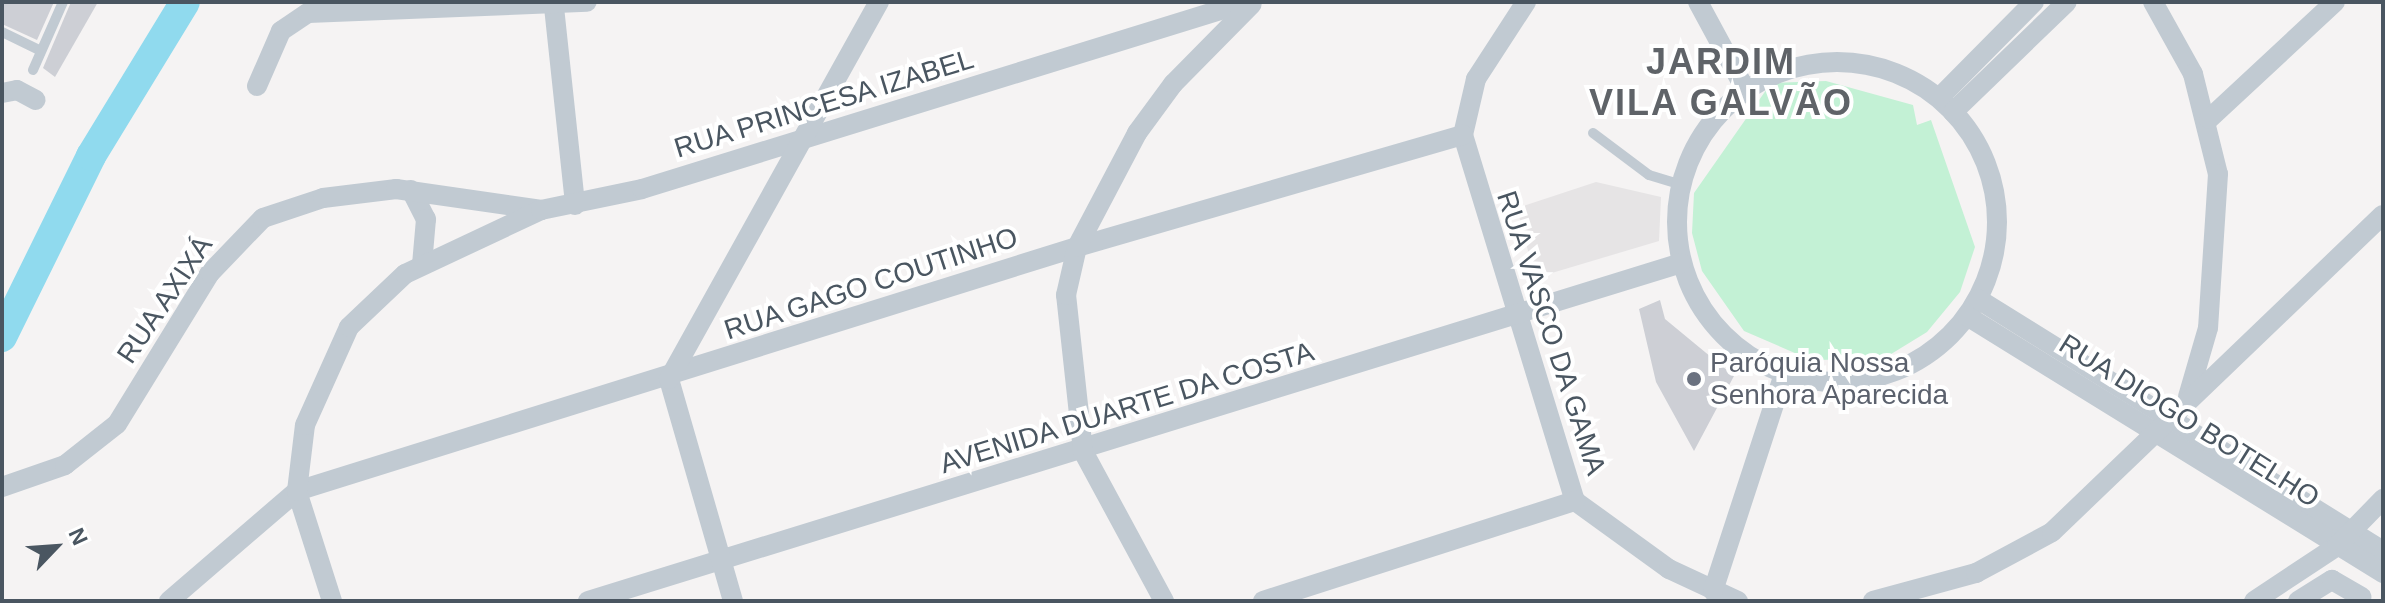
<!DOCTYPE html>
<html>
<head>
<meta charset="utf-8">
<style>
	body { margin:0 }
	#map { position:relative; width:2385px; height:603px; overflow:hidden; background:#f5f3f3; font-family:Arial,sans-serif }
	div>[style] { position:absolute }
	.education>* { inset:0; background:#e6e4e5 }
	.green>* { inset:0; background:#c3f1d5 }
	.river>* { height:30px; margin:-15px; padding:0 15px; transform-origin:15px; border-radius:15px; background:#90daee }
	.building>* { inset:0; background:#cdcfd5 }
	.service>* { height:10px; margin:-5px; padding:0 5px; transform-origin:5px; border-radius:5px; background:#c1cad2 }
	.minor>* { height:20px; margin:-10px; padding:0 10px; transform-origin:10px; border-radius:10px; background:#c1cad2 }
	.minor>.ring { margin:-10px; padding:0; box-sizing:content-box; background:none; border:20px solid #c1cad2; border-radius:50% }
	.dots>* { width:22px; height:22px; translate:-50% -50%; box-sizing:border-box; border:4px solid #fff; border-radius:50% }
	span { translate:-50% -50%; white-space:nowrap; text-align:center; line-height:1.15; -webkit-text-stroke:8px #fff; paint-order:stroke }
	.street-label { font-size:28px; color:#4a5661 }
	.worship-label { font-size:28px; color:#5b616d }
	.left { translate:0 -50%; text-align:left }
	.district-label { font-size:36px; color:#5f6368; font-weight:700; letter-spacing:2px }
	.frame { position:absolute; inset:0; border:4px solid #4a5661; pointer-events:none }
	.north { position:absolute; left:16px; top:507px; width:80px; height:80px; -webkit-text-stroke:6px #fff; paint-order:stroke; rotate:65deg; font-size:22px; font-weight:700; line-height:32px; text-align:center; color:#4a5661 }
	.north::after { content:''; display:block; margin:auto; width:28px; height:36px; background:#4a5661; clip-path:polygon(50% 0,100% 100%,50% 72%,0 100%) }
</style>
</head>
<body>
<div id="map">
	<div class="education">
		<i style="clip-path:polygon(1596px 182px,1661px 197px,1659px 241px,1535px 278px,1517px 208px)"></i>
	</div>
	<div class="green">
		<i style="clip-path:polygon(1826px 81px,1913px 105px,1917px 125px,1931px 120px,1975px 247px,1960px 292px,1927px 332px,1883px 359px,1811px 360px,1744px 331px,1702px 271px,1692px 233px,1694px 193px,1771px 83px)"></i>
	</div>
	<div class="river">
		<i style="left:2px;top:337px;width:202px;rotate:-63.8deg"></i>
		<i style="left:91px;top:156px;width:180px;rotate:-58.6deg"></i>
	</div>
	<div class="building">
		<i style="clip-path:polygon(2px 2px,54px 2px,37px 40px,2px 24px)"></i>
		<i style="clip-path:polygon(71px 2px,98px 2px,55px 77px,43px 68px)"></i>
		<i style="clip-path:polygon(1660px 300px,1665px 319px,1734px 376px,1694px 451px,1656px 382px,1639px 309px)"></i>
	</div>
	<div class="service">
		<i style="left:2px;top:32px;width:43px;rotate:26deg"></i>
		<i style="left:33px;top:70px;width:74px;rotate:-66.2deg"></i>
		<i style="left:1593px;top:133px;width:70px;rotate:36.9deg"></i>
		<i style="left:1649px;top:175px;width:31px;rotate:17deg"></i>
	</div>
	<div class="minor">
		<i style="left:1526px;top:2px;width:92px;rotate:123deg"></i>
		<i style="left:1476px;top:79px;width:57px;rotate:103.1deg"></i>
		<i style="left:1463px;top:135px;width:383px;rotate:73deg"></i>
		<i style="left:1575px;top:501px;width:116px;rotate:35.9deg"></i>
		<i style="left:1669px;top:569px;width:76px;rotate:24.9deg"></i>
		<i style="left:1698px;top:2px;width:99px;rotate:61.6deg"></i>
		<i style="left:2153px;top:2px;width:82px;rotate:60.9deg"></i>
		<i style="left:2193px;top:74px;width:103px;rotate:76deg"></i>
		<i style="left:2218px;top:174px;width:154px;rotate:93.7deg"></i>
		<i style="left:2208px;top:328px;width:72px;rotate:106.2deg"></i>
		<i style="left:554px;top:7px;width:199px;rotate:83.9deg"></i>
		<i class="ring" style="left:1677px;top:62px;width:300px;height:300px"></i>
		<i style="left:257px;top:86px;width:60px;rotate:-66.4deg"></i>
		<i style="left:281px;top:31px;width:32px;rotate:-34deg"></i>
		<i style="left:308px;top:13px;width:279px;rotate:-2.3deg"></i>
		<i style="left:2px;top:93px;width:15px;rotate:-11deg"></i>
		<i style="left:17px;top:90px;width:21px;rotate:28deg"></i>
		<i style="left:1939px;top:98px;width:135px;rotate:-45.3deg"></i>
		<i style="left:1953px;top:112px;width:158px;rotate:-44deg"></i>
		<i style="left:2209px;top:119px;width:172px;rotate:-42.9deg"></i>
		<i style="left:411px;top:190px;width:33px;rotate:63deg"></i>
		<i style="left:426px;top:219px;width:46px;rotate:95deg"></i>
		<i style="left:1978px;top:299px;width:477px;rotate:31.9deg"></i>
		<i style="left:1967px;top:316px;width:489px;rotate:31.7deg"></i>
		<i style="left:2px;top:487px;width:67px;rotate:-19.2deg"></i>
		<i style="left:65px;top:465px;width:66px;rotate:-38.3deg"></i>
		<i style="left:117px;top:424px;width:177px;rotate:-58.4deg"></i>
		<i style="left:210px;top:273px;width:76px;rotate:-46.1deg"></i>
		<i style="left:263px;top:218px;width:63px;rotate:-18.4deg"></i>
		<i style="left:323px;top:198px;width:74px;rotate:-7deg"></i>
		<i style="left:396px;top:189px;width:147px;rotate:8.2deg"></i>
		<i style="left:1713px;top:591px;width:228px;rotate:-71.9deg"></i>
		<i style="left:169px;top:601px;width:169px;rotate:-40.7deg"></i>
		<i style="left:297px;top:491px;width:817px;rotate:-17.37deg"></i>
		<i style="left:1077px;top:247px;width:402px;rotate:-16.2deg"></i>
		<i style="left:332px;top:601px;width:115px;rotate:-107.7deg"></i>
		<i style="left:297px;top:491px;width:66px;rotate:-83.1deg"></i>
		<i style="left:305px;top:425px;width:107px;rotate:-65.8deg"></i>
		<i style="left:349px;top:327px;width:77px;rotate:-43.4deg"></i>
		<i style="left:405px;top:274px;width:150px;rotate:-25.2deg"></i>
		<i style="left:541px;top:210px;width:103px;rotate:-11.7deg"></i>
		<i style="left:642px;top:189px;width:632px;rotate:-17.2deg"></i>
		<i style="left:588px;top:601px;width:1144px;rotate:-17.18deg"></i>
		<i style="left:733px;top:601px;width:231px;rotate:-106.1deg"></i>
		<i style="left:669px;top:379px;width:432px;rotate:-60.9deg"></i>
		<i style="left:1164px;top:601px;width:170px;rotate:-118.4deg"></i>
		<i style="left:1083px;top:451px;width:157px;rotate:-96.2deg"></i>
		<i style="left:1066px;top:295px;width:49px;rotate:-77.1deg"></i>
		<i style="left:1077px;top:247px;width:129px;rotate:-62.2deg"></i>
		<i style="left:1137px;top:133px;width:61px;rotate:-53.7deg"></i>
		<i style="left:1173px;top:84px;width:112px;rotate:-45.4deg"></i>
		<i style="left:1263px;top:601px;width:328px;rotate:-17.8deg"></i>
		<i style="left:1873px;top:601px;width:107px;rotate:-15.2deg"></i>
		<i style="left:1976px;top:573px;width:86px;rotate:-28.3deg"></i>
		<i style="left:2052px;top:532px;width:458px;rotate:-43.8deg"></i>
		<i style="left:2254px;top:601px;width:100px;rotate:-33.5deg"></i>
		<i style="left:2337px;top:546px;width:66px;rotate:-45.6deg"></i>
		<i style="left:2298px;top:601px;width:40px;rotate:-32deg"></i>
		<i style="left:2332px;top:580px;width:34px;rotate:30deg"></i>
	</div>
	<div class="dots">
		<i style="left:1694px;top:379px;background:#6b7280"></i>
	</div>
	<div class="street-label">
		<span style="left:824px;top:104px;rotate:-17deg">RUA PRINCESA IZABEL</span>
		<span style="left:871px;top:284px;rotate:-18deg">RUA GAGO COUTINHO</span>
		<span style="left:165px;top:300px;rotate:-56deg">RUA AXIXÁ</span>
		<span style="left:1551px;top:333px;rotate:72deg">RUA VASCO DA GAMA</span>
		<span style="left:1127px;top:408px;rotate:-17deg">AVENIDA DUARTE DA COSTA</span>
		<span style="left:2189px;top:421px;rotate:32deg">RUA DIOGO BOTELHO</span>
	</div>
	<div class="worship-label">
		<span class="left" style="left:1710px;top:379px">Paróquia Nossa<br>Senhora Aparecida</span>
	</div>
	<div class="district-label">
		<span style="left:1721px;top:82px">JARDIM<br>VILA GALVÃO</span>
	</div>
	<div class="frame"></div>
	<div class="north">N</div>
</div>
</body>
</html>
